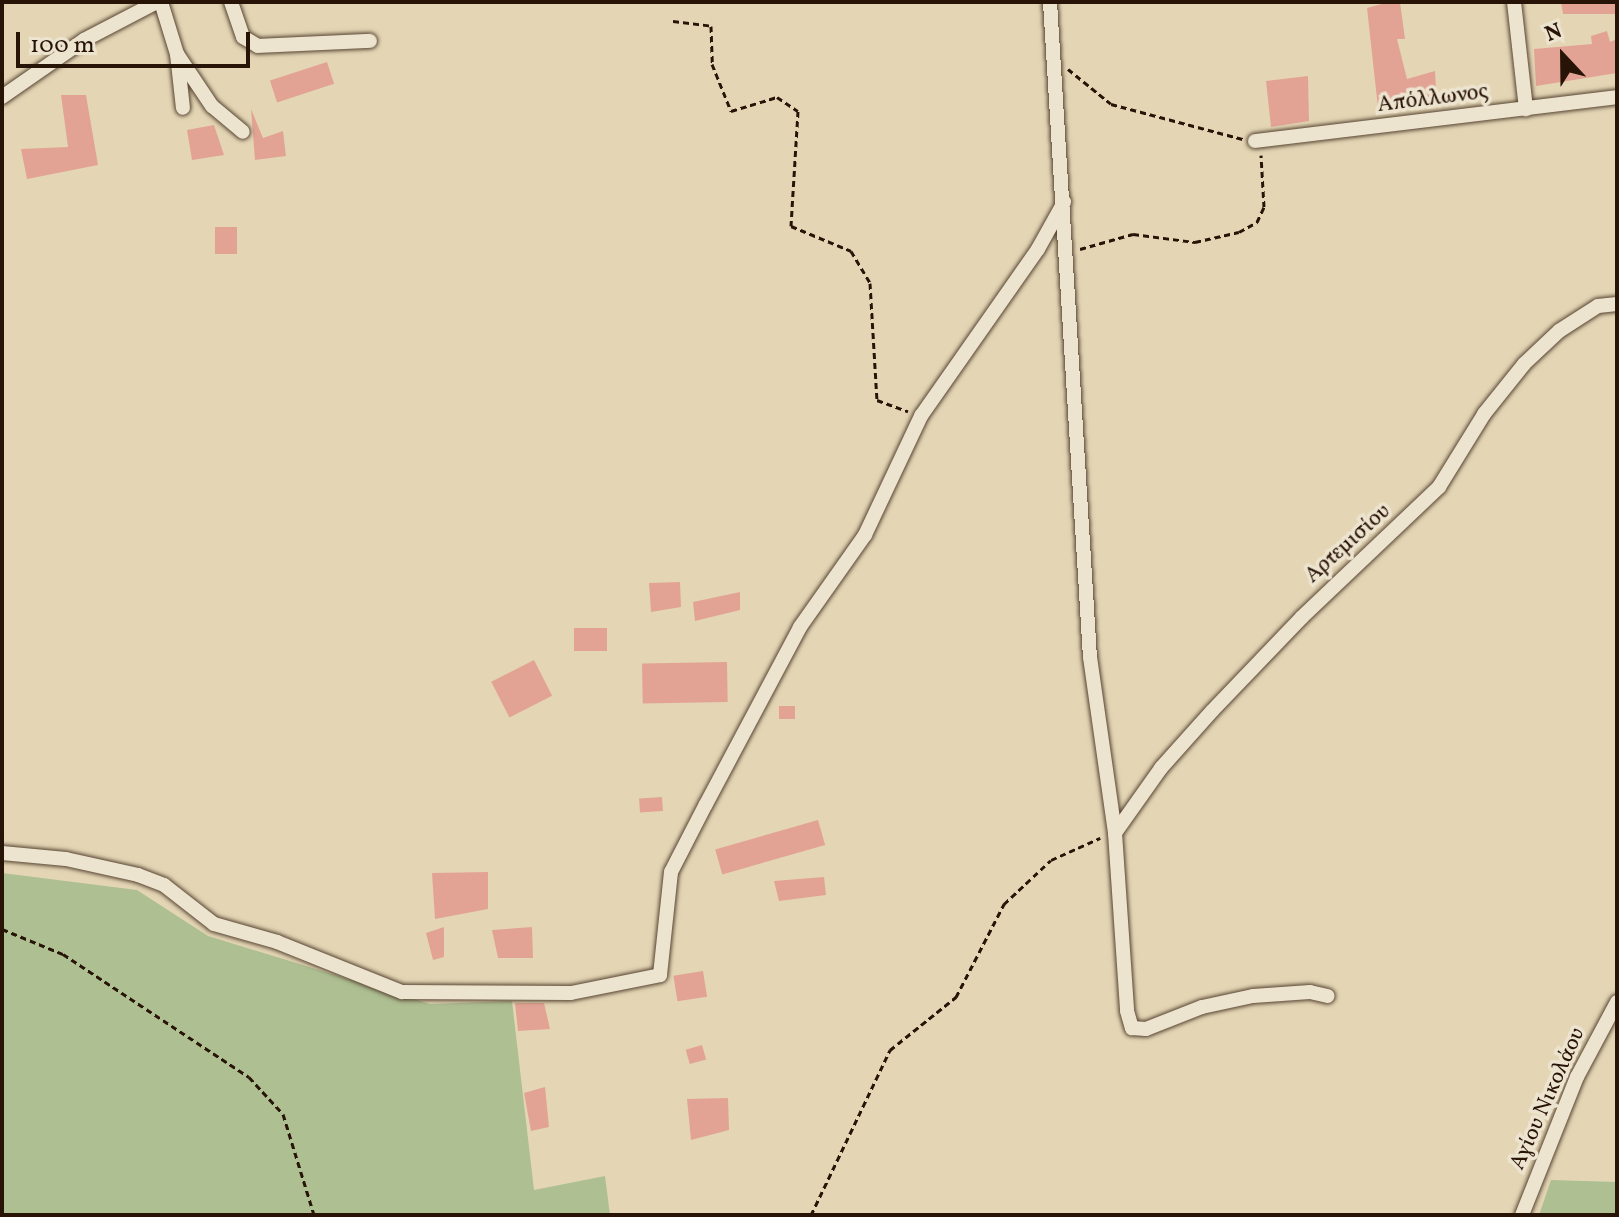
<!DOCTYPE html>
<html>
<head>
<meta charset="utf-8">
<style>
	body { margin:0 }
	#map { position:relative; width:1619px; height:1217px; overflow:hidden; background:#e4d6b5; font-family:Vollkorn,serif }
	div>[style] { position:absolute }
	.green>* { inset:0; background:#aebf92 }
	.building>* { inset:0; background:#e2a395; transform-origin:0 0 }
	.path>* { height:3px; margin-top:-1.5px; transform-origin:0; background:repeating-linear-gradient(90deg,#281307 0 6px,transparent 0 10px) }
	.roads { filter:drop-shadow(0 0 2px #574432) drop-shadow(0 0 2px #574432) }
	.minor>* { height:14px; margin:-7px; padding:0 7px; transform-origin:7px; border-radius:7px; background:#ede4cf }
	span { translate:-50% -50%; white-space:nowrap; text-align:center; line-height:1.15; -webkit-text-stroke:7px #ede4cf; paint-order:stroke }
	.street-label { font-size:22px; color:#281307 }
	.frame { position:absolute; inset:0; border:4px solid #281307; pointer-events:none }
	.north { position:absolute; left:1523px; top:16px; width:80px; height:80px; -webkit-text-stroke:6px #ede4cf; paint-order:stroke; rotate:338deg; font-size:22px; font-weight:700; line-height:32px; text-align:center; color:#281307 }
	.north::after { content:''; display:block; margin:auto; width:28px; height:36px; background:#281307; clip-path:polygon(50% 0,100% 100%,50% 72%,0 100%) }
	.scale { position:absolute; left:16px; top:32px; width:234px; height:36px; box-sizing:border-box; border:4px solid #281307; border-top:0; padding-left:10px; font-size:24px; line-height:28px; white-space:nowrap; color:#281307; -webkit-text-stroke:6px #ede4cf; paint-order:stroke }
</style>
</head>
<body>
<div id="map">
	<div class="green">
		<i style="clip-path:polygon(2px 873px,137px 890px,208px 936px,430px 1004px,512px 1001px,534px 1190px,605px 1176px,610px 1215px,2px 1215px)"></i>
		<i style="clip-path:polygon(1551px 1180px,1617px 1182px,1617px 1215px,1539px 1215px)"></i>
	</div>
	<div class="building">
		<i style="clip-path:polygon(1389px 2px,1400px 2px,1405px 39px,1397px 39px,1407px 79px,1435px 71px,1437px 105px,1378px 108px,1367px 8px)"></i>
		<i style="clip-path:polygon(1561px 2px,1617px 2px,1617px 5px,1616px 14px,1563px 14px)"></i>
		<i style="clip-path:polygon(1607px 31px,1610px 42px,1617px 39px,1617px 73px,1536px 86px,1534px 49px,1592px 44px,1591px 36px)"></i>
		<i style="left:327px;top:62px;width:23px;height:60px;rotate:72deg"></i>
		<i style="clip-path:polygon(1308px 76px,1309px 121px,1271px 127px,1266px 81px)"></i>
		<i style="clip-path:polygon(61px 95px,86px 95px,98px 165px,27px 179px,21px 149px,68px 147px)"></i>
		<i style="clip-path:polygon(251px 109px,263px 138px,283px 131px,286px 156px,255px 160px)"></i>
		<i style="clip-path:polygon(214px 125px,224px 155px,192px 160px,187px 130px)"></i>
		<i style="left:237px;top:227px;width:27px;height:22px;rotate:90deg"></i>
		<i style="clip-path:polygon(680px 582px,681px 607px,651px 612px,649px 583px)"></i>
		<i style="clip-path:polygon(740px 592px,740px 610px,695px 621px,693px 602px)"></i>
		<i style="left:607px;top:628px;width:23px;height:33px;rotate:90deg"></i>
		<i style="left:534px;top:660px;width:40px;height:48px;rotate:63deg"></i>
		<i style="left:727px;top:662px;width:40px;height:85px;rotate:89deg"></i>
		<i style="left:779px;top:706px;width:16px;height:13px"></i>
		<i style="left:662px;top:797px;width:14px;height:23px;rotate:86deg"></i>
		<i style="left:818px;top:820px;width:26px;height:107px;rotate:74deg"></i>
		<i style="clip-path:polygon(488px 872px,488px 909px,435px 919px,432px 873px)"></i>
		<i style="clip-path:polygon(824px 877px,826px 895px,779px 901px,774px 881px)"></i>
		<i style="clip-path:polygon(444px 927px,444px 957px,433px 960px,426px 933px)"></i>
		<i style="clip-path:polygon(532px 927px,533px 958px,498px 958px,492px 930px)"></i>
		<i style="left:703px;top:971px;width:26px;height:30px;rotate:81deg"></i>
		<i style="clip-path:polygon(515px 1003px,544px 1003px,550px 1029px,518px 1031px)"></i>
		<i style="left:702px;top:1045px;width:15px;height:17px;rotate:74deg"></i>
		<i style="clip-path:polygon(545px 1087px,549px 1127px,531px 1131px,524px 1093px)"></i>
		<i style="clip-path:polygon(728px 1098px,729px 1130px,691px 1140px,687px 1099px)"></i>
	</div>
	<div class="path">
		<i style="left:673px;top:21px;width:38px;rotate:7deg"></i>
		<i style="left:711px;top:26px;width:38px;rotate:88deg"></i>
		<i style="left:712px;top:64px;width:51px;rotate:68deg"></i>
		<i style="left:731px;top:111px;width:48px;rotate:-16.9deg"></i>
		<i style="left:777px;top:97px;width:25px;rotate:34deg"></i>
		<i style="left:798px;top:111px;width:115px;rotate:93.5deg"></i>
		<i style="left:791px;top:226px;width:65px;rotate:22.6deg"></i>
		<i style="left:851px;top:251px;width:37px;rotate:59deg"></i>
		<i style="left:870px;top:283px;width:117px;rotate:86.6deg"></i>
		<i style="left:877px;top:400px;width:33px;rotate:20deg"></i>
		<i style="left:1068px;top:69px;width:55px;rotate:39.1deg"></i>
		<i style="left:1111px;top:104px;width:137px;rotate:14.9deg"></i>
		<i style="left:1080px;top:249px;width:55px;rotate:-15.8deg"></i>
		<i style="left:1133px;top:234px;width:63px;rotate:7.4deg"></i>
		<i style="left:1195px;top:242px;width:45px;rotate:-12.8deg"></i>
		<i style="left:1239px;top:232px;width:21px;rotate:-29deg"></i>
		<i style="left:1257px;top:222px;width:17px;rotate:-65deg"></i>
		<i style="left:1264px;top:207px;width:52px;rotate:-93.3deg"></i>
		<i style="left:2px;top:929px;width:66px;rotate:22.3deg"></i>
		<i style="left:63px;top:954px;width:223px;rotate:33.5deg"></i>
		<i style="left:249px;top:1077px;width:50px;rotate:47.4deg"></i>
		<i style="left:283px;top:1114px;width:106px;rotate:72.9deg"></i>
		<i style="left:811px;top:1215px;width:183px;rotate:-64.4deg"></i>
		<i style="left:890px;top:1050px;width:85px;rotate:-38.8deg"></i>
		<i style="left:956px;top:997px;width:105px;rotate:-62.7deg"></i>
		<i style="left:1004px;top:904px;width:64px;rotate:-43.1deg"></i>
		<i style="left:1051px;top:860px;width:54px;rotate:-24.2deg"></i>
	</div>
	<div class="roads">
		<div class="minor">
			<i style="left:161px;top:2px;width:54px;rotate:72.9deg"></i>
			<i style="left:177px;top:54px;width:54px;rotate:83.7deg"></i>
			<i style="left:231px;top:2px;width:37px;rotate:71deg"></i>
			<i style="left:243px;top:37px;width:17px;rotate:31deg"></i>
			<i style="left:258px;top:46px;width:112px;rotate:-2.6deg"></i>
			<i style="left:1050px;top:2px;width:656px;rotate:86.51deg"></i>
			<i style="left:1090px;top:657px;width:178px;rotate:81.9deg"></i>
			<i style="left:1115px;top:833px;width:178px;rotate:86.1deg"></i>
			<i style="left:1127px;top:1011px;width:18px;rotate:74deg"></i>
			<i style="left:1132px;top:1028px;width:14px;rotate:4deg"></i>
			<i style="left:1146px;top:1029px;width:60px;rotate:-21.4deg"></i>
			<i style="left:1202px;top:1007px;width:52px;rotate:-12.2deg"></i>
			<i style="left:1253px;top:996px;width:57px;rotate:-4deg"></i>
			<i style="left:1310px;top:992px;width:18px;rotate:13deg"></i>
			<i style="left:1514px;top:2px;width:108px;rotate:83.6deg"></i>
			<i style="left:177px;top:54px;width:63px;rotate:56.1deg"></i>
			<i style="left:212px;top:106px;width:40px;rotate:40deg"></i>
			<i style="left:2px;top:97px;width:100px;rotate:-34.8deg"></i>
			<i style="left:84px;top:40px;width:82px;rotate:-27.5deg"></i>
			<i style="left:1255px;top:141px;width:365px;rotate:-6.9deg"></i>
			<i style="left:1115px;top:833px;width:80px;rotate:-54.7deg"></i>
			<i style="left:1161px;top:768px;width:76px;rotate:-48.2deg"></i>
			<i style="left:1212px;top:711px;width:130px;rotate:-46.2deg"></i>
			<i style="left:1302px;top:617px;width:189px;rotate:-43.5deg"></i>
			<i style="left:1439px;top:487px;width:86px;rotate:-58.3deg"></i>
			<i style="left:1484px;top:414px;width:64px;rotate:-51.3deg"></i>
			<i style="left:1524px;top:364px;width:48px;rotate:-43.3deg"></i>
			<i style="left:1559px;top:331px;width:46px;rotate:-32.7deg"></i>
			<i style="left:1598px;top:306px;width:19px;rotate:-6deg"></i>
			<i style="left:2px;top:853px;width:64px;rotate:5.4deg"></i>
			<i style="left:66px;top:859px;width:74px;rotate:12.5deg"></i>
			<i style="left:138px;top:875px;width:28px;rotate:21deg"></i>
			<i style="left:164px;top:885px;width:63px;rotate:38deg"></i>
			<i style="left:214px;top:924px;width:66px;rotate:15.9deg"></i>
			<i style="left:277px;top:942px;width:135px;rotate:21.8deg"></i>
			<i style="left:402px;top:992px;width:169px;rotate:0.3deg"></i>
			<i style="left:571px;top:993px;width:91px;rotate:-11.4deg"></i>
			<i style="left:660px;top:975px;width:104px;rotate:-83.9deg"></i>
			<i style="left:671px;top:872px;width:76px;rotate:-62.8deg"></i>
			<i style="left:706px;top:804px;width:200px;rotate:-62deg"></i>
			<i style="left:800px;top:627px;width:113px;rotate:-54.8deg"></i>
			<i style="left:865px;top:535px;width:132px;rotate:-64.8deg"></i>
			<i style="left:921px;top:416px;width:204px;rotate:-55deg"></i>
			<i style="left:1038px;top:249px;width:54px;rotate:-61deg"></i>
			<i style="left:1522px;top:1215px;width:149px;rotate:-68.3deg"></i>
			<i style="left:1577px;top:1077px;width:85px;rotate:-61.9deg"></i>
		</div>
	</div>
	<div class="street-label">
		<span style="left:1433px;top:99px;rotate:-7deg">Απόλλωνος</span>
		<span style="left:1348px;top:544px;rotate:-42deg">Αρτεμισίου</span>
		<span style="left:1548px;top:1099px;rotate:-66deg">Αγίου Νικολάου</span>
	</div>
	<div class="frame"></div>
	<div class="north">N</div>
	<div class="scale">100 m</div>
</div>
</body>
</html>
